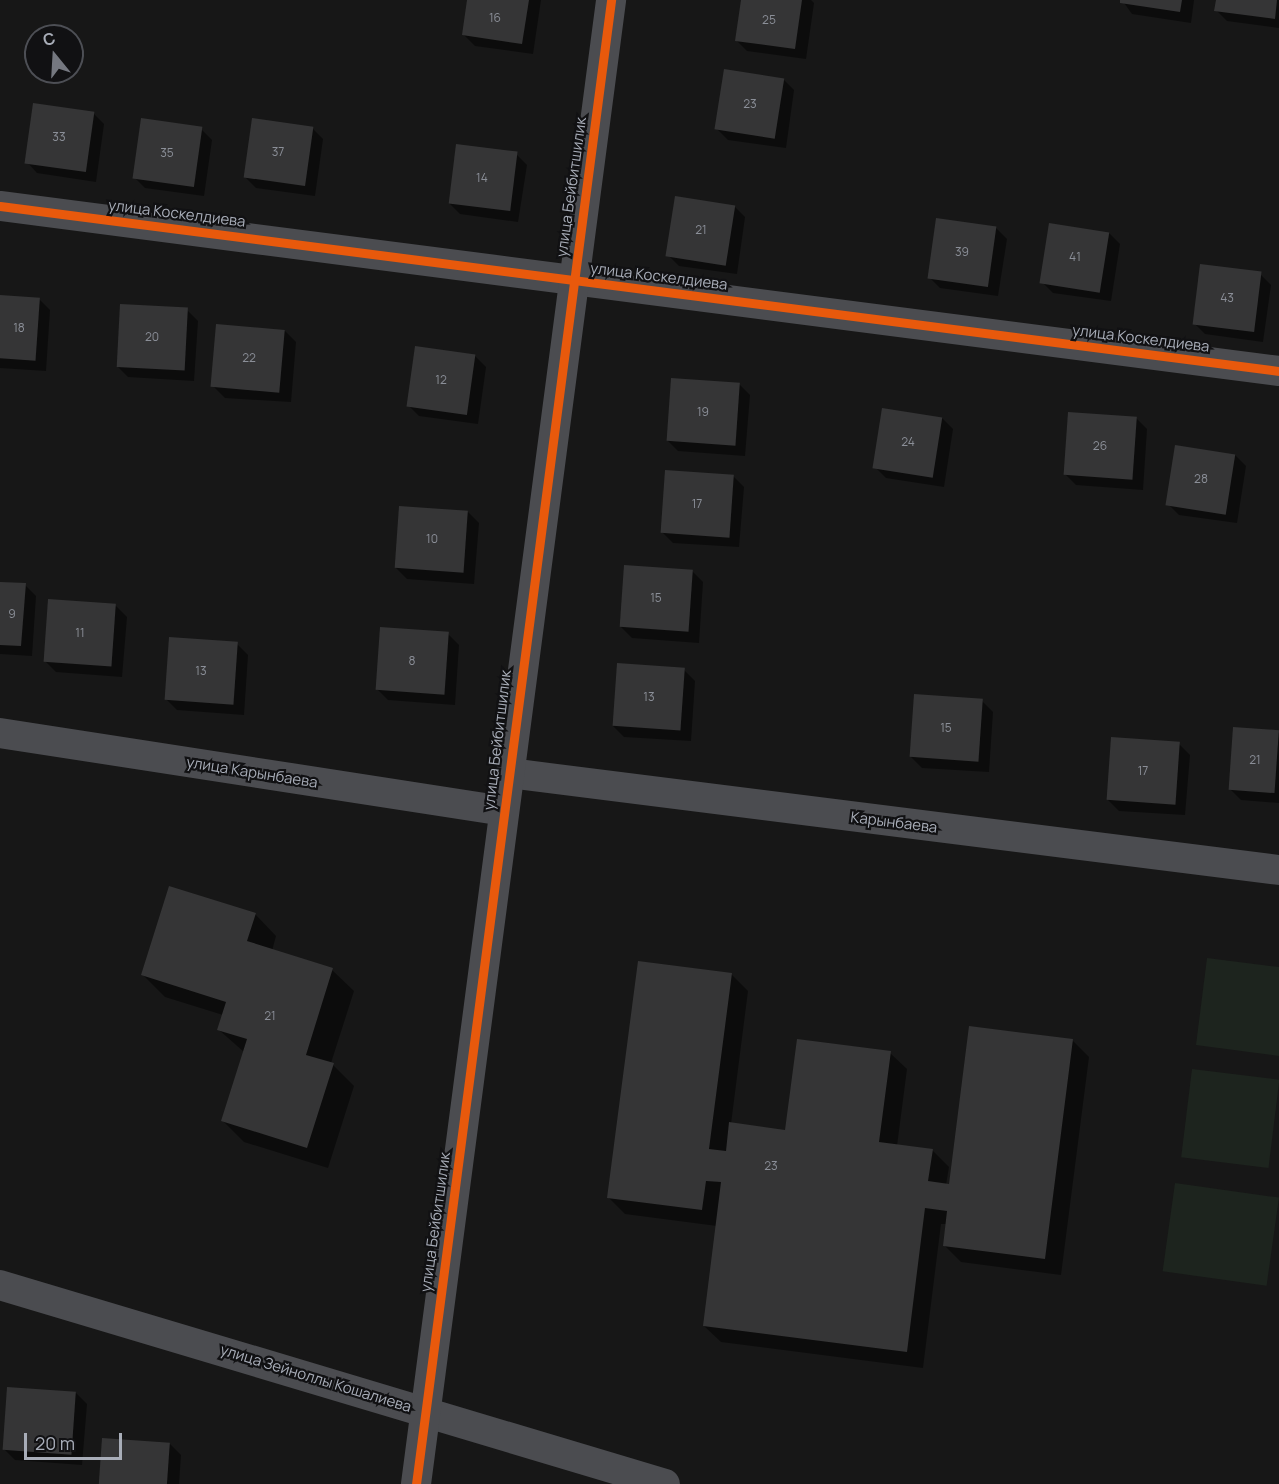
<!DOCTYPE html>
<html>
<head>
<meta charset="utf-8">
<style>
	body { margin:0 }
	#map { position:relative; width:1279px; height:1484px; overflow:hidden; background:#171717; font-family:Manrope,sans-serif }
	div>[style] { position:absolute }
	.green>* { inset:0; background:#1d241e; transform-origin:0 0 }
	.shadow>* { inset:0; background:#0007 }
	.building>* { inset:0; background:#353536; transform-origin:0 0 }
	.minor>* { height:30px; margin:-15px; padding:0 15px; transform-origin:15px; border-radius:15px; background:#4b4c50 }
	.cycleway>* { height:9px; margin:-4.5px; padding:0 4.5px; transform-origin:4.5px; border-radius:4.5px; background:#e8590c }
	span { translate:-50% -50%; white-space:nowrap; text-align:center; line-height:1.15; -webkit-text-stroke:4.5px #111113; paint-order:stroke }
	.number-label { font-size:12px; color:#8b8f98 }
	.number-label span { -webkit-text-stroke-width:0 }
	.street-label { font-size:15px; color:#a8adb8 }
	.north { position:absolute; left:24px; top:24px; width:60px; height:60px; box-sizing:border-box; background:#111113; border:2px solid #4d4f55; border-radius:50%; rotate:342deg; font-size:16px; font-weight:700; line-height:24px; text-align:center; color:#a8adb8 }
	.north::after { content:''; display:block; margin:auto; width:21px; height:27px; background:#757880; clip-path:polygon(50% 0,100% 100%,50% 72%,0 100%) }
	.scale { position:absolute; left:24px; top:1433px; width:98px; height:27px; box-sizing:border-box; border:3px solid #a8adb8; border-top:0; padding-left:8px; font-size:18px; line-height:21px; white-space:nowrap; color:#a8adb8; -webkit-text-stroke:4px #111113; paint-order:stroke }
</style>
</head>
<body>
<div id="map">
	<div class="green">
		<i style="clip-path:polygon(1207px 958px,1279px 967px,1279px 1056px,1196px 1045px)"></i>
		<i style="left:1192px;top:1069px;width:88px;height:89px;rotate:7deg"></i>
		<i style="left:1175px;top:1183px;width:105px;height:89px;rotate:8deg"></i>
	</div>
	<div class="shadow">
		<i style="clip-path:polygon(469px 0,541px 0,533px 54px,475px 46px,464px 35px)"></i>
		<i style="clip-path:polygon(742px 0,811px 0,814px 3px,806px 59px,747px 51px,736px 40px)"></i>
		<i style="clip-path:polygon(1122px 0,1194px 0,1191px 23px,1132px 14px)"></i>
		<i style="clip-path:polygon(1217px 0,1279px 0,1279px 28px,1227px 21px,1216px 10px)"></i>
		<i style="clip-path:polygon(783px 79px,794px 90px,786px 148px,728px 140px,717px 129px)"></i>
		<i style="clip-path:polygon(93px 113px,104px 124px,96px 182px,37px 173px,27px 162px)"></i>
		<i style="clip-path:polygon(312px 128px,323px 139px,315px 196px,256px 188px,245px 177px)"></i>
		<i style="clip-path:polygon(201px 129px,212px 140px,204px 196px,145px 188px,134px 177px)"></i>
		<i style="clip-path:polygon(516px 154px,527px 165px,518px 222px,460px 214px,449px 203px)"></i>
		<i style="clip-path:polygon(734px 206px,745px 217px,737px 274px,679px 266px,668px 255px)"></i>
		<i style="clip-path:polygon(996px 228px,1007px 239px,998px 296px,940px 288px,929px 277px)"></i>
		<i style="clip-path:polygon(1109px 233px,1120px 244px,1111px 301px,1053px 293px,1042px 282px)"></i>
		<i style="clip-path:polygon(1260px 274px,1271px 285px,1263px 342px,1205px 334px,1194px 323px)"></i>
		<i style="clip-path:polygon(0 297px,39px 299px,50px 310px,46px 371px,0 368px)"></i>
		<i style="clip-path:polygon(187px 310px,198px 321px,194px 381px,128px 377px,117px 366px)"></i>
		<i style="clip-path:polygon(285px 331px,296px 342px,291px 402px,225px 398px,214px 387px)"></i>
		<i style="clip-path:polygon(416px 348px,475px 356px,486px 367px,478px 424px,419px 416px,408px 405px)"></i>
		<i style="clip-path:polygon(739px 384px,750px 395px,745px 456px,678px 451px,667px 440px)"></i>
		<i style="clip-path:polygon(942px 418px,953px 429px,944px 487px,886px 478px,875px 467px)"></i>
		<i style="clip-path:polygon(1136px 418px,1147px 429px,1143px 490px,1076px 485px,1065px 474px)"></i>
		<i style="clip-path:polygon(1235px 455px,1246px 466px,1237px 523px,1179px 515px,1168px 504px)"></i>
		<i style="clip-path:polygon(733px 476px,744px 487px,739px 547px,673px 543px,662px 532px)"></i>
		<i style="clip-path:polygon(468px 512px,479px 523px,474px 584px,407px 579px,396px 568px)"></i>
		<i style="clip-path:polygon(692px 571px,703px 582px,699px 643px,632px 638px,621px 627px)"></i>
		<i style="clip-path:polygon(0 583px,25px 585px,36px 596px,32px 656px,0 654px)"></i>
		<i style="clip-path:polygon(116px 606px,127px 617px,122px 677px,56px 672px,45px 661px)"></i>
		<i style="clip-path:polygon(448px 634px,459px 645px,455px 705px,388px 700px,377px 689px)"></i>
		<i style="clip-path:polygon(237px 644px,248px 655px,244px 715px,177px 710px,166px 699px)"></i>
		<i style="clip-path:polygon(684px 670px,695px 681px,691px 741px,624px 737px,613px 726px)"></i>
		<i style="clip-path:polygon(982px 701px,993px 712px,989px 772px,922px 768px,911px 757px)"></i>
		<i style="clip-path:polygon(1279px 732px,1279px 803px,1241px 800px,1230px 789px)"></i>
		<i style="clip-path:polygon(1179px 744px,1190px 755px,1185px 815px,1119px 811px,1108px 800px)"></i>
		<i style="clip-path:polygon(255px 914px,276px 936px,272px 951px,332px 970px,354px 991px,331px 1063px,354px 1086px,328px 1168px,244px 1142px,223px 1121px,244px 1052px,219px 1030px,223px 1015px,165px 997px,143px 975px)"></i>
		<i style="clip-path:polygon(731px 974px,748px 991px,731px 1124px,787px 1132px,890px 1053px,907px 1069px,897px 1146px,932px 1150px,949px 1167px,946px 1185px,950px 1185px,1073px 1041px,1089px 1057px,1061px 1275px,961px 1262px,944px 1245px,947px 1224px,941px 1224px,923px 1368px,721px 1342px,704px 1326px,717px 1226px,625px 1214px,609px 1198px)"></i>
		<i style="clip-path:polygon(76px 1393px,87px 1404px,82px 1465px,15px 1460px,4px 1449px)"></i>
		<i style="clip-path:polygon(170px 1444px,181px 1455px,179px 1484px,100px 1484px)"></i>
	</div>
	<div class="building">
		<i style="clip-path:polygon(467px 0,529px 0,522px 44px,462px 35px)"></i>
		<i style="clip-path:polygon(741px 0,802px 0,795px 49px,735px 41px)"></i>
		<i style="clip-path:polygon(1120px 0,1182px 0,1180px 12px,1120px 3px)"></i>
		<i style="clip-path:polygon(1216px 0,1277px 0,1275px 19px,1214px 11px)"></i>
		<i style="left:724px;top:69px;width:61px;height:61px;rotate:9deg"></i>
		<i style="left:33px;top:103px;width:62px;height:61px;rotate:8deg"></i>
		<i style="left:141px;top:118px;width:62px;height:61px;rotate:8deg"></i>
		<i style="left:252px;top:118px;width:62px;height:60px;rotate:8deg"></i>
		<i style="left:456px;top:144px;width:62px;height:60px;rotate:7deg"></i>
		<i style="left:675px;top:196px;width:61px;height:61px;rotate:9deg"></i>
		<i style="left:936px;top:218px;width:61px;height:61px;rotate:8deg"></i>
		<i style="left:1049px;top:223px;width:61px;height:61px;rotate:9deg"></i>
		<i style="left:1200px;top:264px;width:62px;height:61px;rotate:7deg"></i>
		<i style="left:0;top:295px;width:40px;height:63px;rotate:4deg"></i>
		<i style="left:120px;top:304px;width:68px;height:63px;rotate:3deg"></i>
		<i style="left:216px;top:324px;width:69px;height:63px;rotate:5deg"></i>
		<i style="left:415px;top:346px;width:61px;height:61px;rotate:8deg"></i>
		<i style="left:671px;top:378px;width:69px;height:63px;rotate:4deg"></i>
		<i style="left:882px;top:408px;width:61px;height:61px;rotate:9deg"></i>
		<i style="left:1068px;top:412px;width:69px;height:63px;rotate:4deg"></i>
		<i style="left:1175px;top:445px;width:61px;height:61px;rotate:9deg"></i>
		<i style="left:665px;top:470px;width:69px;height:63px;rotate:4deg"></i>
		<i style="left:399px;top:506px;width:69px;height:62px;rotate:4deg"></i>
		<i style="left:624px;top:565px;width:69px;height:62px;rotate:4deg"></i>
		<i style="clip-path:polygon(0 582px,26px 583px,21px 646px,0 645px)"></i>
		<i style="left:48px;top:599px;width:68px;height:63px;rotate:4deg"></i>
		<i style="left:380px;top:627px;width:69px;height:63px;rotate:4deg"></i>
		<i style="left:169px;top:637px;width:69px;height:63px;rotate:4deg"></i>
		<i style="left:617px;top:663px;width:68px;height:63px;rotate:4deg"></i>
		<i style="left:914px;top:694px;width:69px;height:63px;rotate:4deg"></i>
		<i style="left:1233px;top:727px;width:46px;height:63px;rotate:4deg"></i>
		<i style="left:1111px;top:737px;width:69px;height:63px;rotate:4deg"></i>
		<i style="clip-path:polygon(169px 886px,256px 913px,247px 941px,333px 968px,306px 1055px,334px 1063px,307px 1148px,221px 1121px,247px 1039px,217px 1030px,226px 1002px,141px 975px)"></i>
		<i style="clip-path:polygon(638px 961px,732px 973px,709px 1149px,726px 1151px,729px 1122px,785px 1130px,797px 1039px,891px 1051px,879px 1142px,933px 1149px,928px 1181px,949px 1184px,969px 1026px,1073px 1039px,1045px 1259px,943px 1246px,947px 1211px,925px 1208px,907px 1352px,703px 1326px,721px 1182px,706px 1181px,702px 1210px,607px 1198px)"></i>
		<i style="left:7px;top:1387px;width:69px;height:63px;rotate:4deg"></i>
		<i style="left:102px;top:1438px;width:68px;height:46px;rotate:4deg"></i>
	</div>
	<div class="minor">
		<i style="left:0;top:206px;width:1290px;rotate:7.35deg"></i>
		<i style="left:0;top:733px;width:510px;rotate:8.8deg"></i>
		<i style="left:509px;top:773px;width:776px;rotate:7.18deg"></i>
		<i style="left:0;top:1285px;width:694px;rotate:16.66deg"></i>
		<i style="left:416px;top:1484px;width:1497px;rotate:-82.51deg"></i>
	</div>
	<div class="cycleway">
		<i style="left:0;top:206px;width:1290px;rotate:7.35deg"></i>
		<i style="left:416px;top:1484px;width:1497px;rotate:-82.51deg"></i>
	</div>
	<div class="number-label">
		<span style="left:495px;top:18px">16</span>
		<span style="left:769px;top:20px">25</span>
		<span style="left:750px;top:104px">23</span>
		<span style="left:59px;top:137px">33</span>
		<span style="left:278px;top:152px">37</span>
		<span style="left:167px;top:153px">35</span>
		<span style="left:482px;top:178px">14</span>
		<span style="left:701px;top:230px">21</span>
		<span style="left:962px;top:252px">39</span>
		<span style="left:1075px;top:257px">41</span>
		<span style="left:1227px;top:298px">43</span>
		<span style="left:19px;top:328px">18</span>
		<span style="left:152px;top:337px">20</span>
		<span style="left:249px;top:358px">22</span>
		<span style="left:441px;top:380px">12</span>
		<span style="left:703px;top:412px">19</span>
		<span style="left:908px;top:442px">24</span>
		<span style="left:1100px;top:446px">26</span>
		<span style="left:1201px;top:479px">28</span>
		<span style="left:697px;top:504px">17</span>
		<span style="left:432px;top:539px">10</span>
		<span style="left:656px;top:598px">15</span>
		<span style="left:12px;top:614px">9</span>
		<span style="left:80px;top:633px">11</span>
		<span style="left:412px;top:661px">8</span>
		<span style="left:201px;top:671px">13</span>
		<span style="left:649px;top:697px">13</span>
		<span style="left:946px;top:728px">15</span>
		<span style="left:1255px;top:760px">21</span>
		<span style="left:1143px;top:771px">17</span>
		<span style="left:270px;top:1016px">21</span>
		<span style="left:771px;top:1166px">23</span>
	</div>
	<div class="street-label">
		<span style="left:571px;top:187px;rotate:-82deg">улица Бейбитшилик</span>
		<span style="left:177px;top:213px;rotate:7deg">улица Коскелдиева</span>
		<span style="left:659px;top:276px;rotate:7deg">улица Коскелдиева</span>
		<span style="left:1141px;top:338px;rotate:7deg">улица Коскелдиева</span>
		<span style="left:497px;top:740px;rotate:-83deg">улица Бейбитшилик</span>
		<span style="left:252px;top:772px;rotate:9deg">улица Карынбаева</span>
		<span style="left:894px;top:822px;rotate:7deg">Карынбаева</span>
		<span style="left:435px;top:1222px;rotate:-82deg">улица Бейбитшилик</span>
		<span style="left:316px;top:1378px;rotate:17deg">улица Зейноллы Кошалиева</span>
	</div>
	<div class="north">С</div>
	<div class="scale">20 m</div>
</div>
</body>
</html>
